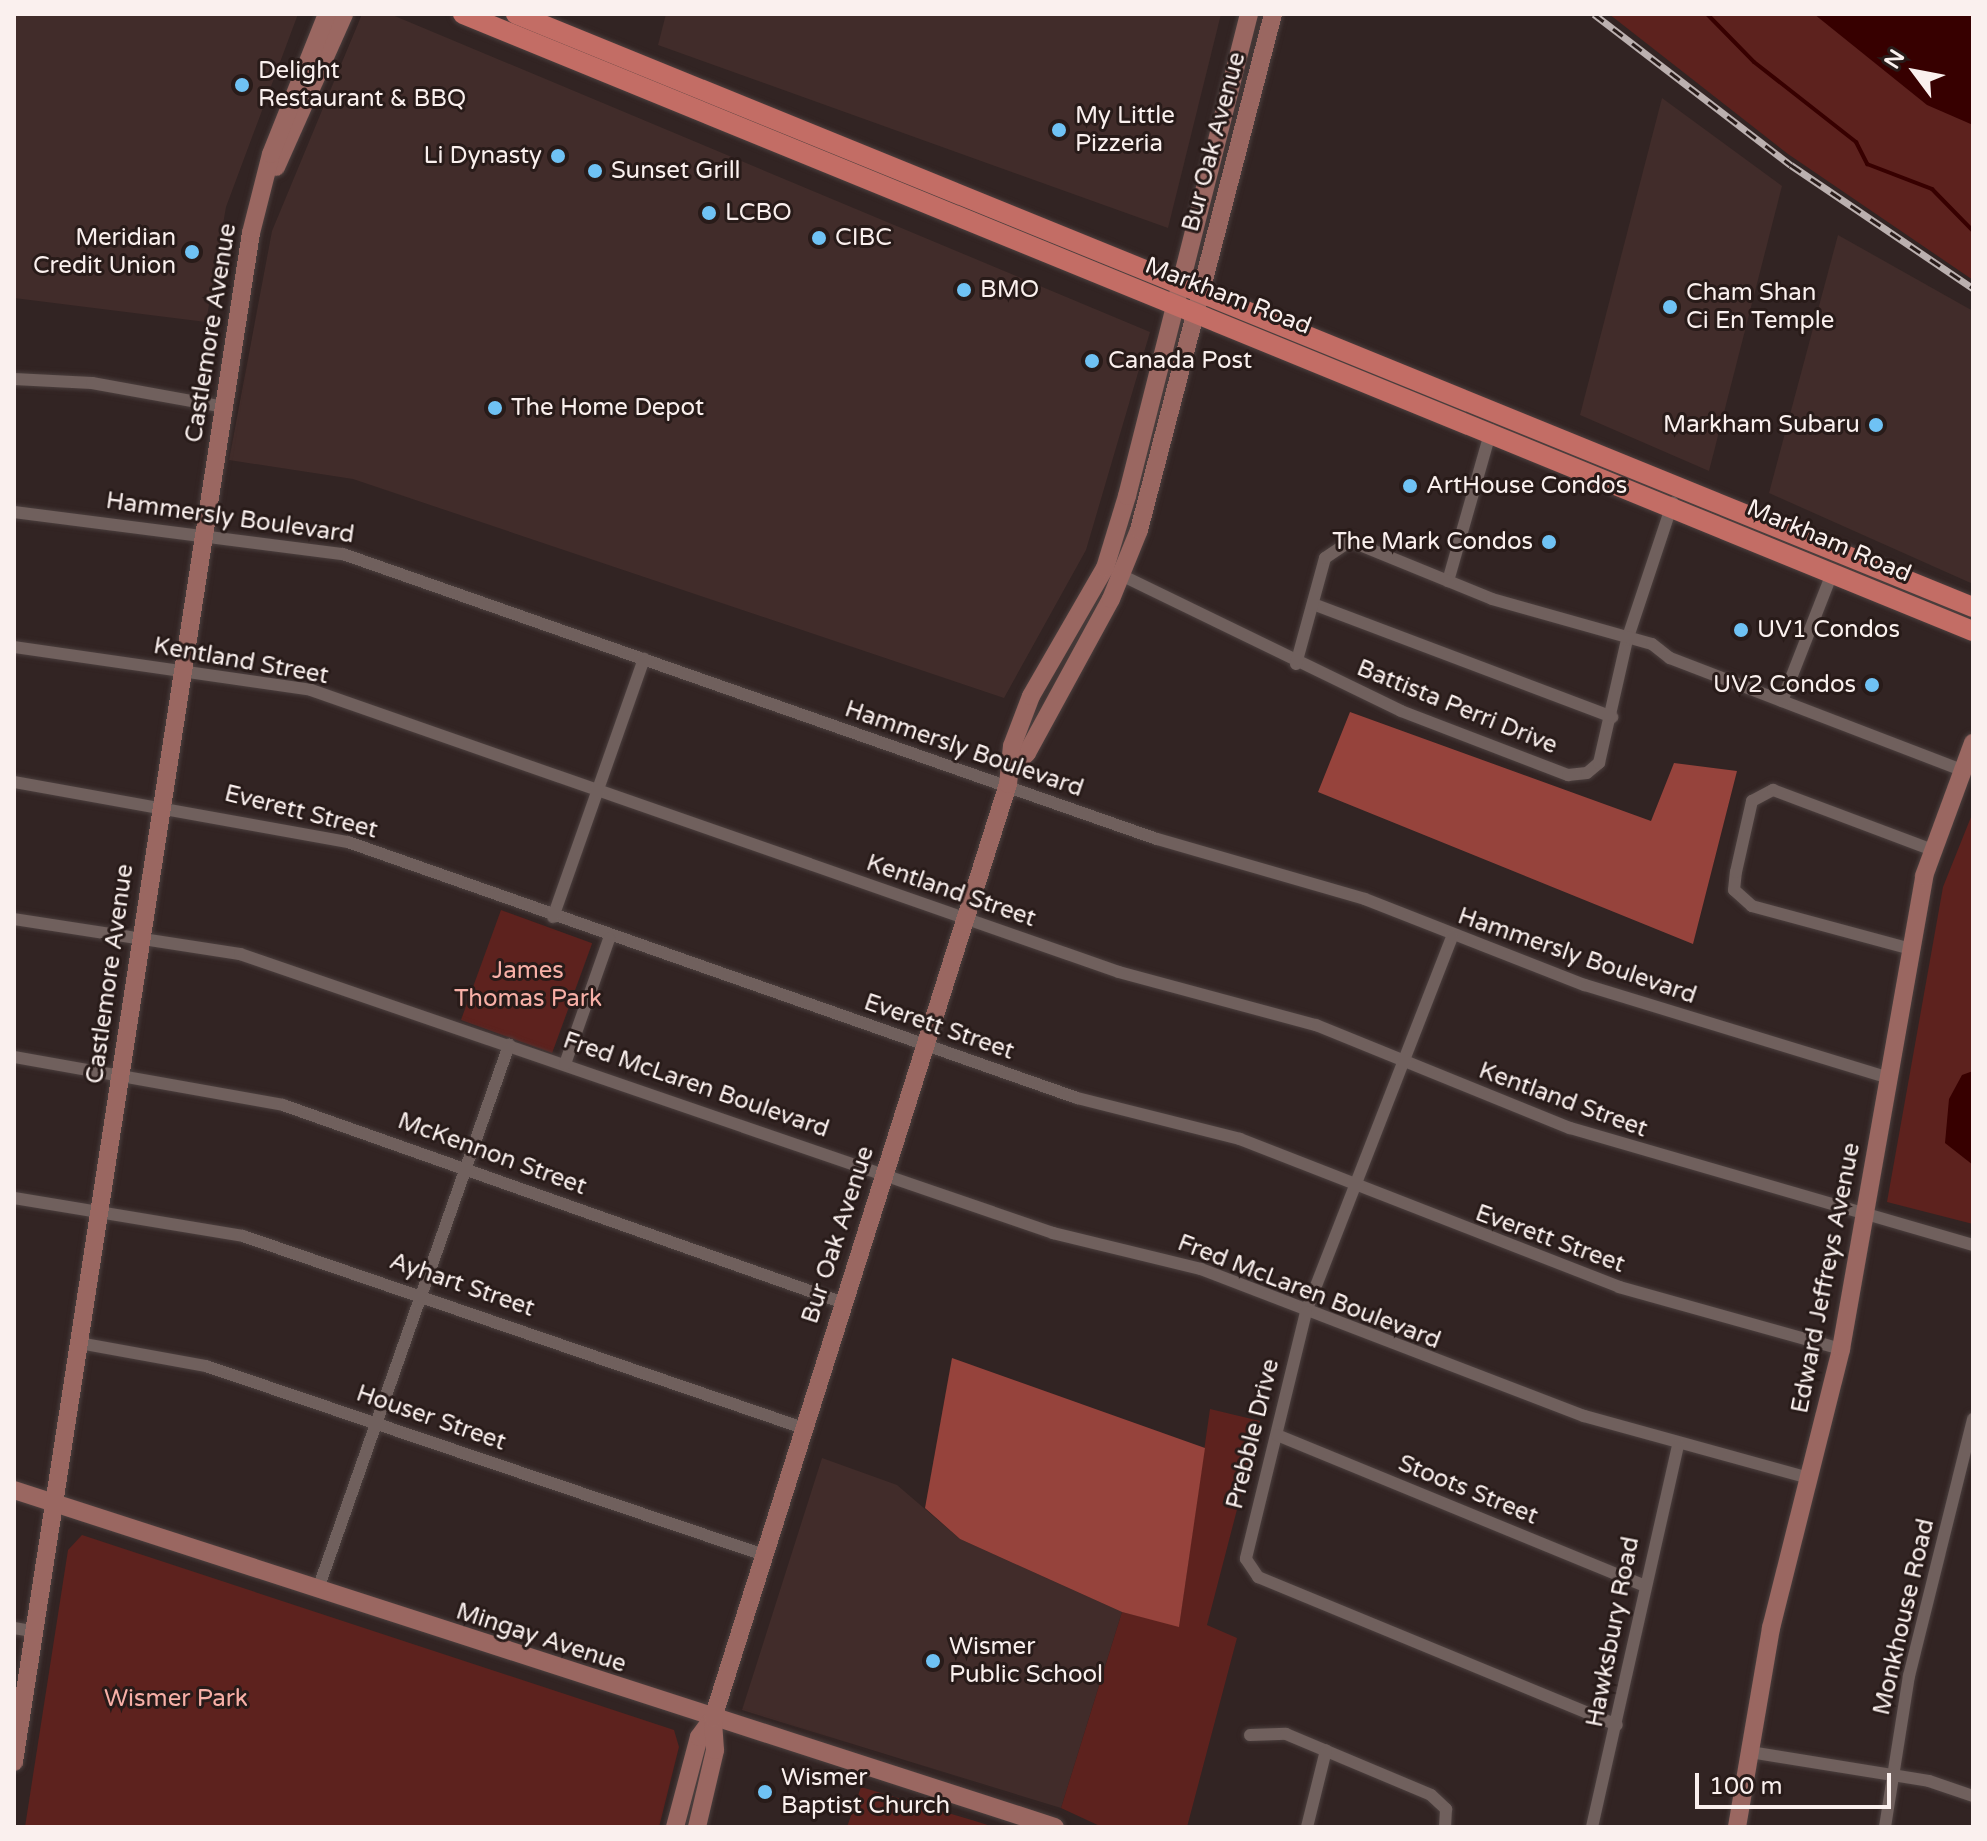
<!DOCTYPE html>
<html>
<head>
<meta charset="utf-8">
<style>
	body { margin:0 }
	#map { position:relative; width:1987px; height:1841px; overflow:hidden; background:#322423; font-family:"Varela Round",sans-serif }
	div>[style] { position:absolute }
	.built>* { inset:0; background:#412c2a }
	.green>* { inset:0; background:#5d221e; transform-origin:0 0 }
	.forest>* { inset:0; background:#96433c }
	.water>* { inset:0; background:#370000 }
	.stream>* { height:4px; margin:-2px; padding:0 2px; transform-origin:2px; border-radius:2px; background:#370000 }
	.roads { filter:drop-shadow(0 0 2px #4b3f3e) drop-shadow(0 0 2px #4b3f3e) }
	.street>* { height:12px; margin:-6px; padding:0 6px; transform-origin:6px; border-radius:6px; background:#70605d }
	.secondary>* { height:18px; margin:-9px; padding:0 9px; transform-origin:9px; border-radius:9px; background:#9a6761 }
	.primary>* { height:20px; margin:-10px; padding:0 10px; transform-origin:10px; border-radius:10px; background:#c36d65 }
	.rail>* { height:7px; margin-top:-3.5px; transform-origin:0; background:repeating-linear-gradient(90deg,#281b19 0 12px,#bbb0af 0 24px); box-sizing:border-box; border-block:2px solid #bbb0af }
	.dots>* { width:22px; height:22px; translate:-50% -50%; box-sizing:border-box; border:4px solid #281b19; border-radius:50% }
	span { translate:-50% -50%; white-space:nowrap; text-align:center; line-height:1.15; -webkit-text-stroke:6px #281b19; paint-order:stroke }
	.poi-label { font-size:24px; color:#faf0ee }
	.left { translate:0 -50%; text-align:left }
	.right { translate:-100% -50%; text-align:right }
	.street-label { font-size:24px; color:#faf0ee }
	.park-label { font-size:24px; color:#f8b0a7 }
	.frame { position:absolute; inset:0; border:16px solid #faf0ee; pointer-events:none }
	.north { position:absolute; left:1875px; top:32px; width:80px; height:80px; -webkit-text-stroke:6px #281b19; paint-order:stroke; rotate:302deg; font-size:22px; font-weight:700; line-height:32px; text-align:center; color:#faf0ee }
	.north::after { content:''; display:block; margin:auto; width:28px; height:36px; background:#faf0ee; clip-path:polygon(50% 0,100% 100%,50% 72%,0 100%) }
	.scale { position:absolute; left:1695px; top:1773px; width:196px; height:36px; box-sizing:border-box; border:4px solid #faf0ee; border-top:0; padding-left:10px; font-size:24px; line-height:28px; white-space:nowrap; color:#faf0ee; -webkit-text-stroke:6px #281b19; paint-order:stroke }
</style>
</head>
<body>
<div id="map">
	<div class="built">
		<i style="clip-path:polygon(14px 14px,298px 14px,226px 207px,206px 322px,14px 298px)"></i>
		<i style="clip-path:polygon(362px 14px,390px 14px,1150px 332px,1086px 550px,1004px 698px,353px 479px,229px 460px,272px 231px)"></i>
		<i style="clip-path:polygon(666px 14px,1221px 14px,1168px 228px,658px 45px)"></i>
		<i style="clip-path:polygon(1662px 98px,1782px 186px,1709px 471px,1580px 415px)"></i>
		<i style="clip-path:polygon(1838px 235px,1973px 311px,1973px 584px,1769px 493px)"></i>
		<i style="clip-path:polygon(822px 1458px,897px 1485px,960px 1539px,1122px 1612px,1061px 1808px,742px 1710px)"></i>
	</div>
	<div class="green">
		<i style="clip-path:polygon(1609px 14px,1973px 14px,1973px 280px,1788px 154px)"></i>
		<i style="clip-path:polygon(1973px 812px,1973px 1224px,1887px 1202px,1943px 887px)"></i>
		<i style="left:501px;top:910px;width:97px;height:117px;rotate:20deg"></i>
		<i style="clip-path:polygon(1210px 1409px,1260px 1421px,1207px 1625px,1237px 1638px,1187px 1827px,1102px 1827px,1061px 1808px,1122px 1612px,1179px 1626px)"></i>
		<i style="clip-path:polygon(82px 1535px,674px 1730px,679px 1747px,659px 1827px,25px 1827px,68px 1550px)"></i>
		<i style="clip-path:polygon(861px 1787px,975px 1821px,994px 1827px,847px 1827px)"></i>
	</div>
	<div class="forest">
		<i style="clip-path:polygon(1350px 712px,1651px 821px,1674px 763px,1737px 771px,1693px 944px,1318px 792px)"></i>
		<i style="clip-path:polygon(952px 1358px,1205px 1448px,1179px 1627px,1122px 1612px,960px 1539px,925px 1508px)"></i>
	</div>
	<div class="water">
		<i style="clip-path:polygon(1814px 14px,1973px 14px,1973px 125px,1927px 105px)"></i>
		<i style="clip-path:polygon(1973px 1071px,1973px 1165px,1945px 1143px,1949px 1099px,1962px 1075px)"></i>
	</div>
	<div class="stream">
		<i style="left:1707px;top:14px;width:67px;rotate:45.6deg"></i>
		<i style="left:1754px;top:62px;width:130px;rotate:38.1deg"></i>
		<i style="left:1856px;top:142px;width:25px;rotate:63deg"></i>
		<i style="left:1867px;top:164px;width:70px;rotate:21deg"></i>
		<i style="left:1932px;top:189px;width:59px;rotate:45.7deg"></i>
	</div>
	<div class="roads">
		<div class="street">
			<i style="left:14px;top:379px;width:78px;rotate:2.9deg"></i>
			<i style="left:92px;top:383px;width:134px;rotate:10.3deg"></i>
			<i style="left:14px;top:512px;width:332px;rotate:7.3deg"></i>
			<i style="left:343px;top:554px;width:862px;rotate:19.3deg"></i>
			<i style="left:1157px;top:839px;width:216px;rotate:16.1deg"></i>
			<i style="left:1365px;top:899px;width:236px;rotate:21.4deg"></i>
			<i style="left:1585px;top:985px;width:318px;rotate:17deg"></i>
			<i style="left:1121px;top:575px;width:311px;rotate:25.9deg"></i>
			<i style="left:1401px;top:711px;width:179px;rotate:21deg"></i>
			<i style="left:1568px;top:775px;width:19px;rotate:-6deg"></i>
			<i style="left:1587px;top:773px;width:16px;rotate:-40deg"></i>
			<i style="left:1599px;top:763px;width:126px;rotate:-77.2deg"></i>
			<i style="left:1627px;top:640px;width:145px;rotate:-71.6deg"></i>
			<i style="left:1448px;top:581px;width:157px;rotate:-74.1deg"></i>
			<i style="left:1313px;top:604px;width:320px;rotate:20.7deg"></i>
			<i style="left:14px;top:647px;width:300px;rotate:8.2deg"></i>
			<i style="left:311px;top:690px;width:856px;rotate:19.24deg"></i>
			<i style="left:1119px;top:972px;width:204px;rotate:15.1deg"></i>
			<i style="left:1316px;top:1025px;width:274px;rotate:22.1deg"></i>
			<i style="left:1570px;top:1128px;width:420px;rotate:16.2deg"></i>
			<i style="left:1296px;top:664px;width:110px;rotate:-74.7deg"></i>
			<i style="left:1325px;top:558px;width:30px;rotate:-34deg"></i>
			<i style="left:1350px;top:541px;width:153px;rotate:22.2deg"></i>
			<i style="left:1492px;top:599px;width:166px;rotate:15.7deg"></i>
			<i style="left:1652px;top:644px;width:23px;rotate:38deg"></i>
			<i style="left:1670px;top:658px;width:313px;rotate:21deg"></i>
			<i style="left:1782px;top:701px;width:140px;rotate:-68.6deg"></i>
			<i style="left:14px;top:782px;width:339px;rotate:10.2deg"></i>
			<i style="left:348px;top:842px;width:773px;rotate:19.35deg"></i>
			<i style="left:1077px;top:1098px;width:168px;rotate:14.1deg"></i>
			<i style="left:1240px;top:1139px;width:407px;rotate:21.3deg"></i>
			<i style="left:1619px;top:1287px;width:230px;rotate:15.6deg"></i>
			<i style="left:553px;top:917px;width:274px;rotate:-70.6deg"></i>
			<i style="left:14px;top:919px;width:229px;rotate:8.8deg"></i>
			<i style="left:240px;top:954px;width:860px;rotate:18.94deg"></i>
			<i style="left:1053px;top:1233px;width:152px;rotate:13.7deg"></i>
			<i style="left:1201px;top:1269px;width:410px;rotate:21deg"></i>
			<i style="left:1584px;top:1416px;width:233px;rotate:15.4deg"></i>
			<i style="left:1452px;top:937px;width:402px;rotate:111.3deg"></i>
			<i style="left:1306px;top:1312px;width:254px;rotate:103.7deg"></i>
			<i style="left:1246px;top:1559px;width:22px;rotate:56deg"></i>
			<i style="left:1258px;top:1577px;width:388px;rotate:22.4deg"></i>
			<i style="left:1911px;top:949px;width:165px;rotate:-164.9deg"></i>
			<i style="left:1752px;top:906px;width:24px;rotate:-138deg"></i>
			<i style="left:1734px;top:890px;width:18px;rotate:-84deg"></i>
			<i style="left:1736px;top:872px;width:73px;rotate:-77.3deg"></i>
			<i style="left:1752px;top:801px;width:24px;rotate:-28deg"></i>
			<i style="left:1773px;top:790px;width:168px;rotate:20.6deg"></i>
			<i style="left:14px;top:1057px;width:273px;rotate:10.1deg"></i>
			<i style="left:283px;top:1105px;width:592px;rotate:19.45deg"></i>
			<i style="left:565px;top:1064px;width:133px;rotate:-70.6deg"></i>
			<i style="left:14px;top:1198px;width:232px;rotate:9.4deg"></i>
			<i style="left:243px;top:1236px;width:592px;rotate:18.92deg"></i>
			<i style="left:79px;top:1343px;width:129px;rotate:10.3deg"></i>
			<i style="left:206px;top:1366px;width:589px;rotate:18.71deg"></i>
			<i style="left:1277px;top:1435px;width:395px;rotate:22.3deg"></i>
			<i style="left:318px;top:1589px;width:577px;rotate:-70.65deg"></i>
			<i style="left:14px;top:1628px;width:17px;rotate:10deg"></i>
			<i style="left:1250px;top:1735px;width:36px;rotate:-2deg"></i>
			<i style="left:1286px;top:1734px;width:157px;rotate:22.8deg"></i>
			<i style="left:1431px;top:1795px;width:21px;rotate:43deg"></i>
			<i style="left:1446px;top:1809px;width:18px;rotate:93deg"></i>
			<i style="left:1750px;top:1752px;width:181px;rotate:9.2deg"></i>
			<i style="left:1929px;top:1781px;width:46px;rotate:18.8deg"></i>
			<i style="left:1307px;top:1827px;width:79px;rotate:-76.1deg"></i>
			<i style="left:1592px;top:1827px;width:392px;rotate:-77.3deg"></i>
			<i style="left:1885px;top:1827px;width:153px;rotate:-81deg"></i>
			<i style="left:1909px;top:1676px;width:265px;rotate:-76deg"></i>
		</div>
		<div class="secondary">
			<i style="left:276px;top:167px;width:167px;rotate:-66deg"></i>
			<i style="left:1012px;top:768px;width:21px;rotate:-45deg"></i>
			<i style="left:1027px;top:753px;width:175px;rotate:-61.4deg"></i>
			<i style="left:1111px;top:599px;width:74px;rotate:-67.9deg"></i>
			<i style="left:1139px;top:530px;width:533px;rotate:-75.44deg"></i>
			<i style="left:14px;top:1490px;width:1094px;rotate:17.94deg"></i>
			<i style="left:14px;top:1762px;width:1547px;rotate:-81.19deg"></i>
			<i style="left:251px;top:233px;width:81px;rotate:-75.8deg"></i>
			<i style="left:271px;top:154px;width:151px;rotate:-68.2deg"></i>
			<i style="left:675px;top:1827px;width:93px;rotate:-75.1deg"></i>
			<i style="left:699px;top:1737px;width:24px;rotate:-54deg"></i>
			<i style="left:697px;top:1827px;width:79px;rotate:-76.8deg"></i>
			<i style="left:715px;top:1750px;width:32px;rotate:-94deg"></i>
			<i style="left:713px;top:1718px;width:979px;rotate:-72.47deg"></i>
			<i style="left:1008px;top:784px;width:38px;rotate:-84deg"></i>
			<i style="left:1012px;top:746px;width:53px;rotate:-69.2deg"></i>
			<i style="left:1031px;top:696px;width:148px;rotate:-60deg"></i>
			<i style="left:1105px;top:568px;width:75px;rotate:-73deg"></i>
			<i style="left:1127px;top:496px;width:497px;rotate:-75.8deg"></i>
			<i style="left:1737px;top:1827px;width:202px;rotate:-80.3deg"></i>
			<i style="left:1771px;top:1628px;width:288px;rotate:-75.9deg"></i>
			<i style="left:1841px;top:1349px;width:480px;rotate:-80deg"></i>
			<i style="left:1924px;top:876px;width:142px;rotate:-69.8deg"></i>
		</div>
		<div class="primary">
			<i style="left:463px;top:14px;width:1631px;rotate:22.23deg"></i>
			<i style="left:516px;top:14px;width:1573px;rotate:22.15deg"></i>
		</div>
	</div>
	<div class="rail">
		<i style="left:1594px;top:14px;width:248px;rotate:37.5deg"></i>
		<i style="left:1791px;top:165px;width:220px;rotate:34.1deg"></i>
	</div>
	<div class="dots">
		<i style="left:242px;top:85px;background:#6fc2f4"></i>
		<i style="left:1059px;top:130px;background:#6fc2f4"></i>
		<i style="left:558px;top:156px;background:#6fc2f4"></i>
		<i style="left:595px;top:171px;background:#6fc2f4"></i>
		<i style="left:709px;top:213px;background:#6fc2f4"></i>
		<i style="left:819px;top:238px;background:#6fc2f4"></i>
		<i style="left:192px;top:252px;background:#6fc2f4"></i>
		<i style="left:964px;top:290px;background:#6fc2f4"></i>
		<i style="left:1670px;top:307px;background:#6fc2f4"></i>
		<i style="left:1092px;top:361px;background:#6fc2f4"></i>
		<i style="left:495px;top:408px;background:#6fc2f4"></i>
		<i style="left:1876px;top:425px;background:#6fc2f4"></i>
		<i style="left:1410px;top:486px;background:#6fc2f4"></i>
		<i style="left:1549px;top:542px;background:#6fc2f4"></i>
		<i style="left:1741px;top:630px;background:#6fc2f4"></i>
		<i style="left:1872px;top:685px;background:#6fc2f4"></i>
		<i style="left:933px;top:1661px;background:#6fc2f4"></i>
		<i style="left:765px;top:1792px;background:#6fc2f4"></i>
	</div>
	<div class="poi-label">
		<span class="left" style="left:258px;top:85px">Delight<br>Restaurant &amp; BBQ</span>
		<span class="left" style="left:1075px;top:130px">My Little<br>Pizzeria</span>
		<span class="right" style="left:542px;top:156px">Li Dynasty</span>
		<span class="left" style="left:611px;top:171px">Sunset Grill</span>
		<span class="left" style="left:725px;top:213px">LCBO</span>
		<span class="right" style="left:176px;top:252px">Meridian<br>Credit Union</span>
		<span class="left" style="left:835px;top:238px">CIBC</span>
		<span class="left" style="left:980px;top:290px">BMO</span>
		<span class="left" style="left:1686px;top:307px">Cham Shan<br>Ci En Temple</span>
		<span class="left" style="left:1108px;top:361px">Canada Post</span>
		<span class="left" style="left:511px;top:408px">The Home Depot</span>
		<span class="right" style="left:1860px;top:425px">Markham Subaru</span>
		<span class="left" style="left:1426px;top:486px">ArtHouse Condos</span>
		<span class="right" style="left:1533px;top:542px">The Mark Condos</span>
		<span class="left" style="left:1757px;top:630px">UV1 Condos</span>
		<span class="right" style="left:1856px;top:685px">UV2 Condos</span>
		<span class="left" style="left:949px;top:1661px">Wismer<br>Public School</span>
		<span class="left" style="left:781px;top:1792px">Wismer<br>Baptist Church</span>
	</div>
	<div class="street-label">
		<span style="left:1214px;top:142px;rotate:-75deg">Bur Oak Avenue</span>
		<span style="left:1228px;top:296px;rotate:21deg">Markham Road</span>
		<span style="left:211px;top:333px;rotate:-81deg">Castlemore Avenue</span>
		<span style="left:230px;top:518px;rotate:8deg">Hammersly Boulevard</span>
		<span style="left:1829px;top:541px;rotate:23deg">Markham Road</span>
		<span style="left:241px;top:661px;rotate:10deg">Kentland Street</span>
		<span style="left:1457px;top:707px;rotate:22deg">Battista Perri Drive</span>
		<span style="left:964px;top:749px;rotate:19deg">Hammersly Boulevard</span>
		<span style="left:301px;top:812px;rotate:14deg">Everett Street</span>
		<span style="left:951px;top:891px;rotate:19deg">Kentland Street</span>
		<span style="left:1577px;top:956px;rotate:19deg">Hammersly Boulevard</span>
		<span style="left:110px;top:974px;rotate:-82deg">Castlemore Avenue</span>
		<span style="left:939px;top:1027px;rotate:19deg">Everett Street</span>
		<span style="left:696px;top:1085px;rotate:19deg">Fred McLaren Boulevard</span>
		<span style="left:1563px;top:1100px;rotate:20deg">Kentland Street</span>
		<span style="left:492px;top:1154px;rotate:20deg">McKennon Street</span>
		<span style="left:838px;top:1235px;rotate:-72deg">Bur Oak Avenue</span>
		<span style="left:1550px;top:1239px;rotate:20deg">Everett Street</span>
		<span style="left:1826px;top:1278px;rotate:-79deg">Edward Jeffreys Avenue</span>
		<span style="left:462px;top:1285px;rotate:19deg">Ayhart Street</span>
		<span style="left:1309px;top:1292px;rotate:21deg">Fred McLaren Boulevard</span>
		<span style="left:431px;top:1418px;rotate:19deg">Houser Street</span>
		<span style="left:1253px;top:1434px;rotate:-76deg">Prebble Drive</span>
		<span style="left:1468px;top:1490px;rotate:22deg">Stoots Street</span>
		<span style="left:1904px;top:1617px;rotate:-77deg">Monkhouse Road</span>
		<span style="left:1613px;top:1632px;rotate:-79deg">Hawksbury Road</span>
		<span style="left:541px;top:1638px;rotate:18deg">Mingay Avenue</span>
	</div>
	<div class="park-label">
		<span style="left:528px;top:985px">James<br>Thomas Park</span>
		<span style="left:176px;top:1699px">Wismer Park</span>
	</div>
	<div class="frame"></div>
	<div class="north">N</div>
	<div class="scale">100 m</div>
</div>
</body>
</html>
